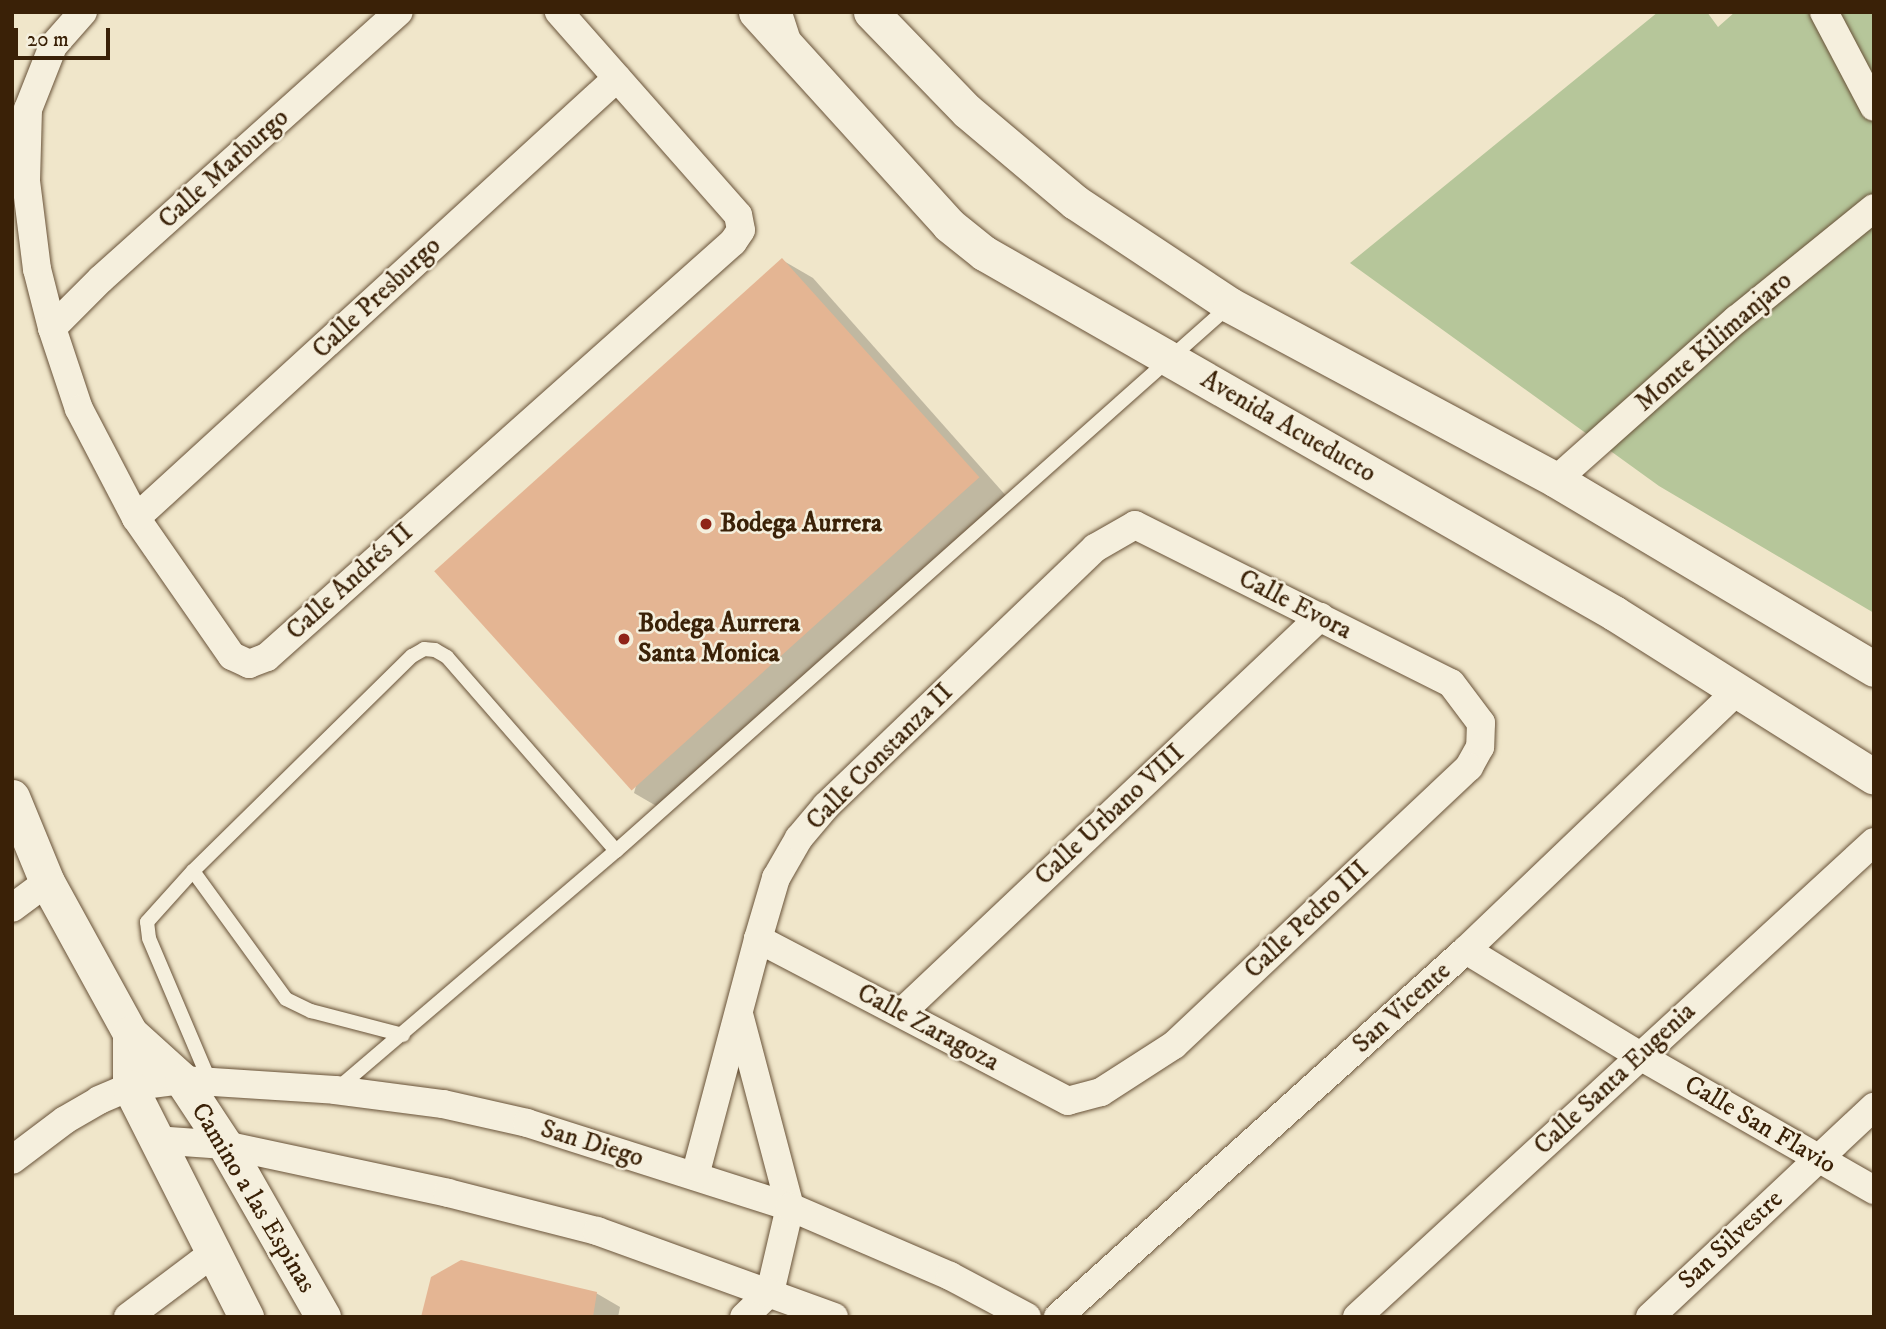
<!DOCTYPE html>
<html>
<head>
<meta charset="utf-8">
<style>
	body { margin:0 }
	#map { position:relative; width:1886px; height:1329px; overflow:hidden; background:#f0e6ca; font-family:"IM FELL DW Pica",serif }
	div>[style] { position:absolute }
	.green>* { inset:0; background:#b6c69a }
	.shadow>* { inset:0; background:#0003 }
	.building>* { inset:0; background:#e4b593; transform-origin:0 0 }
	.roads { filter:drop-shadow(0 0 2px #685238) drop-shadow(0 0 2px #685238) }
	.service>* { height:14px; margin:-7px; padding:0 7px; transform-origin:7px; border-radius:7px; background:#f5efdd }
	.minor>* { height:28px; margin:-14px; padding:0 14px; transform-origin:14px; border-radius:14px; background:#f5efdd }
	.tertiary>* { height:35px; margin:-17.5px; padding:0 17.5px; transform-origin:17.5px; border-radius:17.5px; background:#f5efdd }
	.dots>* { width:19px; height:19px; translate:-50% -50%; box-sizing:border-box; border:4px solid #f5efdd; border-radius:50% }
	span { translate:-50% -50%; white-space:nowrap; text-align:center; line-height:1.15; -webkit-text-stroke:5px #f5efdd; paint-order:stroke }
	.street-label { font-size:26px; color:#3a2107 }
	.poi-label { font-size:26px; color:#3a2107; font-weight:700 }
	.left { translate:0 -50%; text-align:left }
	.frame { position:absolute; inset:0; border:14px solid #3a2107; pointer-events:none }
	.scale { position:absolute; left:14px; top:28px; width:96px; height:32px; box-sizing:border-box; border:4px solid #3a2107; border-top:0; padding-left:9px; font-size:21px; line-height:24px; white-space:nowrap; color:#3a2107; -webkit-text-stroke:5px #f5efdd; paint-order:stroke }
</style>
</head>
<body>
<div id="map">
	<div class="green">
		<i style="clip-path:polygon(1658px 12px,1707px 12px,1718px 27px,1735px 12px,1874px 12px,1874px 613px,1659px 486px,1350px 263px)"></i>
	</div>
	<div class="shadow">
		<i style="clip-path:polygon(782px 260px,813px 278px,1008px 498px,665px 811px,634px 793px)"></i>
		<i style="clip-path:polygon(596px 1293px,620px 1307px,618px 1317px,423px 1317px)"></i>
	</div>
	<div class="building">
		<i style="left:782px;top:258px;width:295px;height:468px;rotate:48deg"></i>
		<i style="clip-path:polygon(461px 1260px,597px 1292px,593px 1317px,421px 1317px,431px 1277px)"></i>
	</div>
	<div class="roads">
		<div class="service">
			<i style="left:785px;top:12px;width:26px;rotate:72deg"></i>
			<i style="left:193px;top:871px;width:158px;rotate:54deg"></i>
			<i style="left:286px;top:999px;width:28px;rotate:26deg"></i>
			<i style="left:311px;top:1011px;width:95px;rotate:14.6deg"></i>
			<i style="left:210px;top:1082px;width:156px;rotate:-113deg"></i>
			<i style="left:149px;top:938px;width:16px;rotate:-97deg"></i>
			<i style="left:147px;top:922px;width:69px;rotate:-48deg"></i>
			<i style="left:193px;top:871px;width:307px;rotate:-44.5deg"></i>
			<i style="left:412px;top:656px;width:14px;rotate:-30deg"></i>
			<i style="left:424px;top:649px;width:11px;rotate:5deg"></i>
			<i style="left:435px;top:650px;width:14px;rotate:30deg"></i>
			<i style="left:447px;top:657px;width:257px;rotate:48.9deg"></i>
			<i style="left:337px;top:1089px;width:367px;rotate:-40.5deg"></i>
			<i style="left:616px;top:851px;width:820px;rotate:-41.64deg"></i>
		</div>
		<div class="minor">
			<i style="left:83px;top:12px;width:45px;rotate:131.4deg"></i>
			<i style="left:53px;top:46px;width:68px;rotate:111.6deg"></i>
			<i style="left:28px;top:109px;width:72px;rotate:91.6deg"></i>
			<i style="left:26px;top:181px;width:89px;rotate:82.9deg"></i>
			<i style="left:37px;top:269px;width:61px;rotate:75.7deg"></i>
			<i style="left:52px;top:328px;width:85px;rotate:71.6deg"></i>
			<i style="left:79px;top:409px;width:123px;rotate:62.4deg"></i>
			<i style="left:136px;top:518px;width:168px;rotate:55.2deg"></i>
			<i style="left:232px;top:656px;width:19px;rotate:25deg"></i>
			<i style="left:249px;top:664px;width:19px;rotate:-21deg"></i>
			<i style="left:267px;top:657px;width:624px;rotate:-41.69deg"></i>
			<i style="left:733px;top:242px;width:14px;rotate:-56deg"></i>
			<i style="left:741px;top:230px;width:15px;rotate:-101deg"></i>
			<i style="left:738px;top:215px;width:271px;rotate:-131.4deg"></i>
			<i style="left:1824px;top:12px;width:107px;rotate:62.2deg"></i>
			<i style="left:52px;top:328px;width:69px;rotate:-45deg"></i>
			<i style="left:101px;top:279px;width:400px;rotate:-41.9deg"></i>
			<i style="left:1556px;top:480px;width:242px;rotate:-41.7deg"></i>
			<i style="left:1737px;top:319px;width:176px;rotate:-39deg"></i>
			<i style="left:136px;top:518px;width:652px;rotate:-42.45deg"></i>
			<i style="left:12px;top:908px;width:44px;rotate:-36.6deg"></i>
			<i style="left:1466px;top:950px;width:204px;rotate:31.3deg"></i>
			<i style="left:1640px;top:1056px;width:270px;rotate:29.8deg"></i>
			<i style="left:901px;top:1013px;width:577px;rotate:-43.38deg"></i>
			<i style="left:739px;top:1014px;width:200px;rotate:75.2deg"></i>
			<i style="left:790px;top:1207px;width:87px;rotate:103.2deg"></i>
			<i style="left:770px;top:1292px;width:36px;rotate:136deg"></i>
			<i style="left:155px;top:1140px;width:70px;rotate:4.1deg"></i>
			<i style="left:225px;top:1145px;width:228px;rotate:12.1deg"></i>
			<i style="left:448px;top:1193px;width:154px;rotate:14.3deg"></i>
			<i style="left:597px;top:1231px;width:252px;rotate:19.9deg"></i>
			<i style="left:12px;top:1160px;width:66px;rotate:-37deg"></i>
			<i style="left:65px;top:1120px;width:39px;rotate:-30deg"></i>
			<i style="left:99px;top:1100px;width:34px;rotate:-23deg"></i>
			<i style="left:130px;top:1087px;width:52px;rotate:-7.7deg"></i>
			<i style="left:182px;top:1080px;width:153px;rotate:3.7deg"></i>
			<i style="left:335px;top:1090px;width:109px;rotate:7.4deg"></i>
			<i style="left:443px;top:1104px;width:86px;rotate:12.7deg"></i>
			<i style="left:527px;top:1123px;width:276px;rotate:17.7deg"></i>
			<i style="left:790px;top:1207px;width:174px;rotate:23.3deg"></i>
			<i style="left:950px;top:1276px;width:87px;rotate:28deg"></i>
			<i style="left:695px;top:1176px;width:245px;rotate:-75.1deg"></i>
			<i style="left:758px;top:939px;width:64px;rotate:-73.6deg"></i>
			<i style="left:776px;top:878px;width:46px;rotate:-60.1deg"></i>
			<i style="left:799px;top:838px;width:42px;rotate:-49.8deg"></i>
			<i style="left:826px;top:806px;width:373px;rotate:-43.8deg"></i>
			<i style="left:1095px;top:548px;width:46px;rotate:-29.9deg"></i>
			<i style="left:1135px;top:525px;width:353px;rotate:26.6deg"></i>
			<i style="left:1451px;top:683px;width:50px;rotate:53.1deg"></i>
			<i style="left:1481px;top:723px;width:24px;rotate:92deg"></i>
			<i style="left:1480px;top:747px;width:23px;rotate:119deg"></i>
			<i style="left:1469px;top:767px;width:405px;rotate:136.7deg"></i>
			<i style="left:1174px;top:1045px;width:87px;rotate:147.2deg"></i>
			<i style="left:1101px;top:1092px;width:34px;rotate:165deg"></i>
			<i style="left:1068px;top:1101px;width:350px;rotate:-152.4deg"></i>
			<i style="left:128px;top:1317px;width:105px;rotate:-36.9deg"></i>
			<i style="left:1058px;top:1317px;width:549px;rotate:-41.97deg"></i>
			<i style="left:1466px;top:950px;width:376px;rotate:-43.7deg"></i>
			<i style="left:1357px;top:1317px;width:702px;rotate:-42.58deg"></i>
			<i style="left:1650px;top:1317px;width:307px;rotate:-43.2deg"></i>
		</div>
		<div class="tertiary">
			<i style="left:756px;top:12px;width:287px;rotate:47.8deg"></i>
			<i style="left:949px;top:225px;width:45px;rotate:38.7deg"></i>
			<i style="left:984px;top:253px;width:726px;rotate:29.74deg"></i>
			<i style="left:1614px;top:613px;width:307px;rotate:32.2deg"></i>
			<i style="left:871px;top:12px;width:138px;rotate:45.9deg"></i>
			<i style="left:967px;top:111px;width:141px;rotate:40.1deg"></i>
			<i style="left:1075px;top:202px;width:186px;rotate:33.6deg"></i>
			<i style="left:1230px;top:305px;width:370px;rotate:28.2deg"></i>
			<i style="left:1556px;top:480px;width:370px;rotate:30.7deg"></i>
			<i style="left:12px;top:797px;width:92px;rotate:67.6deg"></i>
			<i style="left:47px;top:882px;width:172px;rotate:61.2deg"></i>
			<i style="left:130px;top:1033px;width:70px;rotate:42.1deg"></i>
			<i style="left:182px;top:1080px;width:78px;rotate:56.5deg"></i>
			<i style="left:225px;top:1145px;width:198px;rotate:60.3deg"></i>
			<i style="left:130px;top:1033px;width:54px;rotate:90deg"></i>
			<i style="left:130px;top:1087px;width:258px;rotate:63.2deg"></i>
		</div>
	</div>
	<div class="dots">
		<i style="left:706px;top:524px;background:#8f2418"></i>
		<i style="left:624px;top:639px;background:#8f2418"></i>
	</div>
	<div class="street-label">
		<span style="left:224px;top:169px;rotate:-42deg">Calle Marburgo</span>
		<span style="left:377px;top:298px;rotate:-43deg">Calle Presburgo</span>
		<span style="left:1714px;top:342px;rotate:-41deg">Monte Kilimanjaro</span>
		<span style="left:1288px;top:427px;rotate:30deg">Avenida Acueducto</span>
		<span style="left:350px;top:582px;rotate:-42deg">Calle Andrés II</span>
		<span style="left:1295px;top:605px;rotate:27deg">Calle Evora</span>
		<span style="left:880px;top:757px;rotate:-45deg">Calle Constanza II</span>
		<span style="left:1110px;top:815px;rotate:-43deg">Calle Urbano VIII</span>
		<span style="left:1307px;top:920px;rotate:-43deg">Calle Pedro III</span>
		<span style="left:1402px;top:1008px;rotate:-42deg">San Vicente</span>
		<span style="left:928px;top:1028px;rotate:28deg">Calle Zaragoza</span>
		<span style="left:1615px;top:1079px;rotate:-43deg">Calle Santa Eugenia</span>
		<span style="left:1760px;top:1125px;rotate:30deg">Calle San Flavio</span>
		<span style="left:592px;top:1144px;rotate:17deg">San Diego</span>
		<span style="left:253px;top:1198px;rotate:59deg">Camino a las Espinas</span>
		<span style="left:1731px;top:1240px;rotate:-43deg">San Silvestre</span>
	</div>
	<div class="poi-label">
		<span class="left" style="left:720px;top:524px">Bodega Aurrera</span>
		<span class="left" style="left:638px;top:639px">Bodega Aurrera<br>Santa Monica</span>
	</div>
	<div class="frame"></div>
	<div class="scale">20 m</div>
</div>
</body>
</html>
